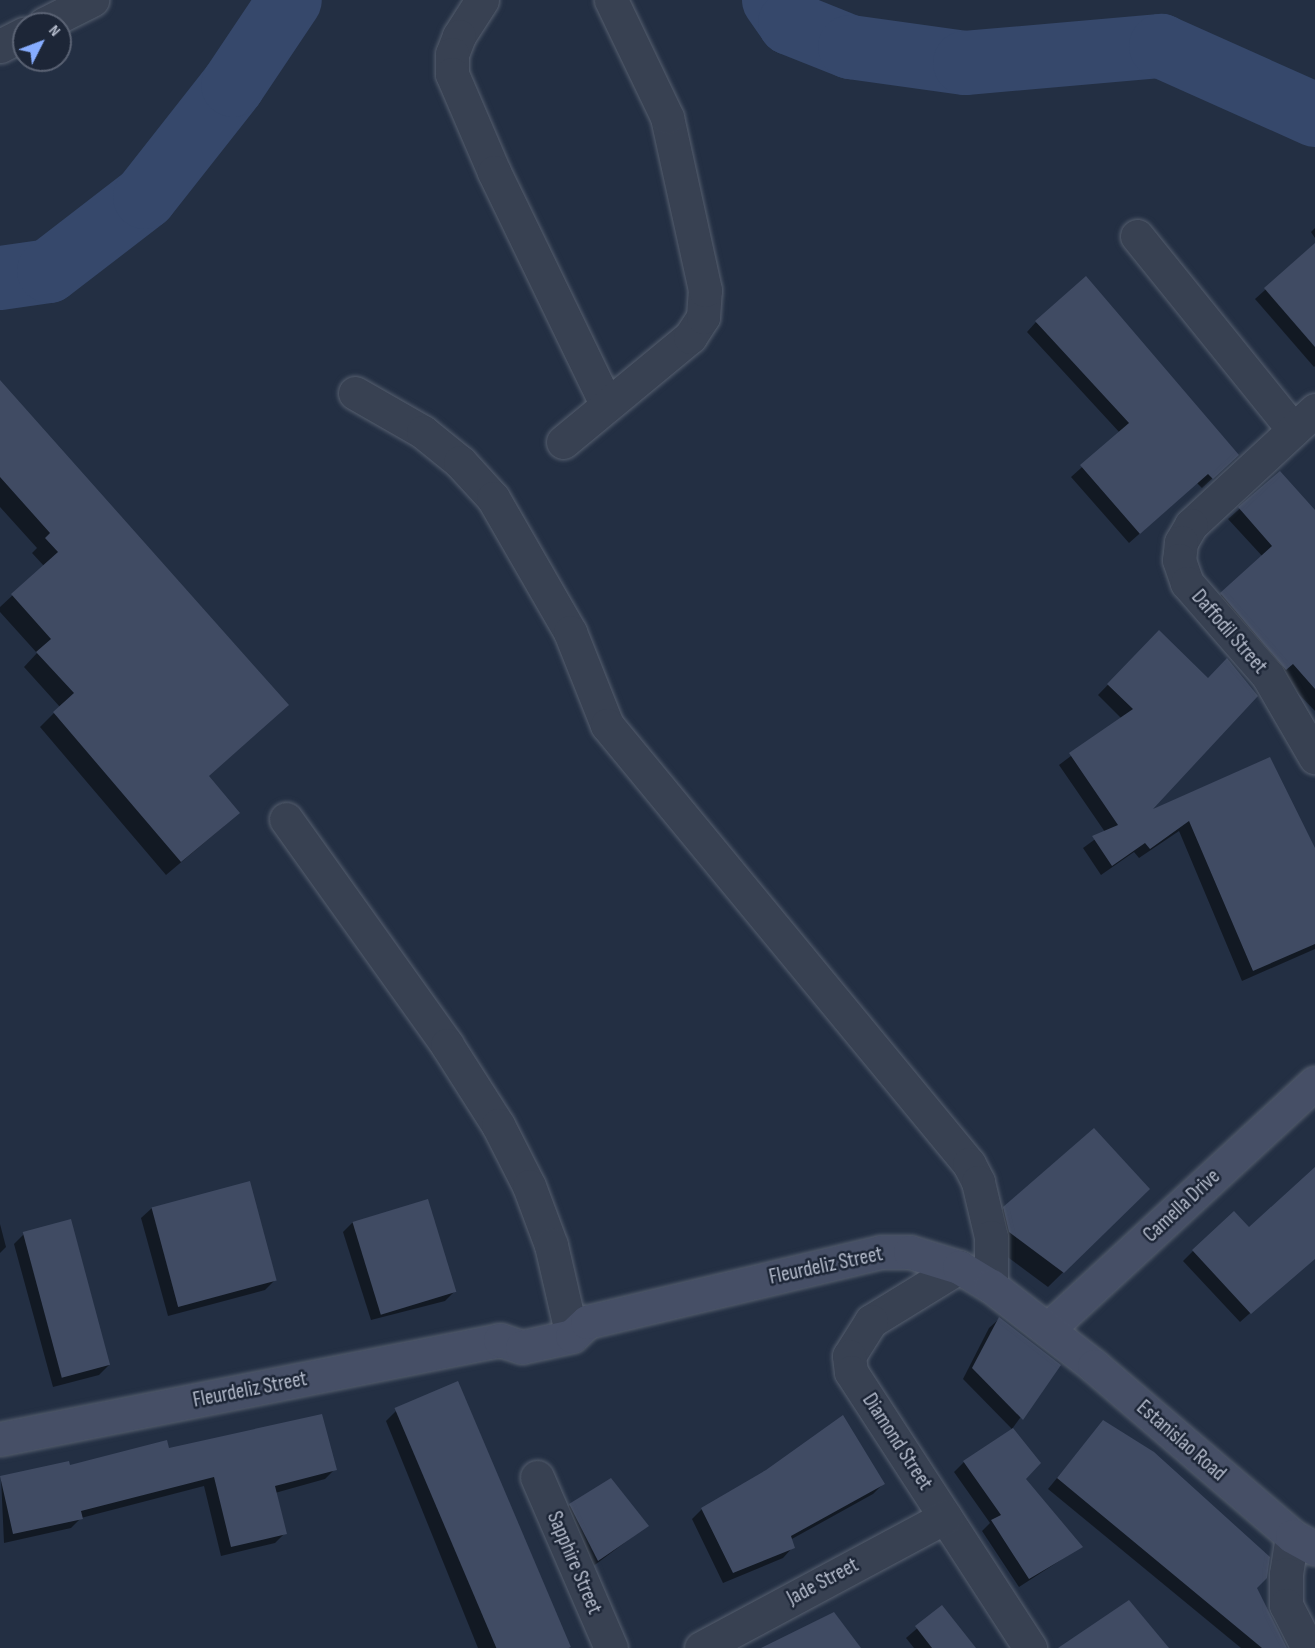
<!DOCTYPE html>
<html>
<head>
<meta charset="utf-8">
<style>
	body { margin:0 }
	#map { position:relative; width:1315px; height:1648px; overflow:hidden; background:#232f43; font-family:"Sofia Sans Condensed",sans-serif }
	div>[style] { position:absolute }
	.shadow>* { inset:0; background:#0007 }
	.river>* { height:64px; margin:-32px; padding:0 32px; transform-origin:32px; border-radius:32px; background:#36486b }
	.building>* { inset:0; background:#404b63; transform-origin:0 0 }
	.roads { filter:drop-shadow(0 0 2px #565f6f) drop-shadow(0 0 2px #565f6f) }
	.street>* { height:33px; margin:-16.5px; padding:0 16.5px; transform-origin:16.5px; border-radius:16.5px; background:#384152 }
	.secondary>* { height:33px; margin:-16.5px; padding:0 16.5px; transform-origin:16.5px; border-radius:16.5px; background:#464f66 }
	span { translate:-50% -50%; white-space:nowrap; text-align:center; line-height:1.15; -webkit-text-stroke:5px #1d2637; paint-order:stroke }
	.street-label { font-size:21px; color:#b5bccc }
	.north { position:absolute; left:12px; top:12px; width:60px; height:60px; box-sizing:border-box; background:#1d2637; border:2px solid #5a6273; border-radius:50%; rotate:48deg; font-size:16px; font-weight:700; line-height:24px; text-align:center; color:#b5bccc }
	.north::after { content:''; display:block; margin:auto; width:21px; height:27px; background:#87adff; clip-path:polygon(50% 0,100% 100%,50% 72%,0 100%) }
</style>
</head>
<body>
<div id="map">
	<div class="shadow">
		<i style="clip-path:polygon(1315px 228px,1315px 238px,1311px 232px)"></i>
		<i style="clip-path:polygon(1315px 245px,1315px 366px,1314px 367px,1255px 299px)"></i>
		<i style="clip-path:polygon(1036px 322px,1227px 465px,1202px 488px,1197px 483px,1129px 543px,1071px 477px,1120px 433px,1027px 332px)"></i>
		<i style="clip-path:polygon(0 383px,207px 777px,224px 826px,166px 875px,40px 727px,60px 707px,24px 667px,37px 653px,0 612px,0 607px,44px 566px,32px 553px,37px 548px,0 507px)"></i>
		<i style="clip-path:polygon(1280px 473px,1315px 512px,1315px 711px,1211px 604px,1263px 557px,1228px 519px)"></i>
		<i style="clip-path:polygon(1159px 632px,1147px 814px,1269px 759px,1315px 853px,1315px 949px,1242px 981px,1179px 831px,1139px 858px,1134px 852px,1101px 875px,1083px 848px,1105px 832px,1059px 765px,1121px 718px,1098px 695px)"></i>
		<i style="clip-path:polygon(1315px 1169px,1315px 1256px,1240px 1322px,1183px 1261px,1193px 1251px,1249px 1229px)"></i>
		<i style="clip-path:polygon(1148px 1189px,1048px 1287px,994px 1247px,989px 1223px,1004px 1208px)"></i>
		<i style="clip-path:polygon(152px 1208px,275px 1280px,265px 1290px,168px 1316px,141px 1218px)"></i>
		<i style="clip-path:polygon(353px 1222px,455px 1291px,445px 1301px,371px 1320px,343px 1232px)"></i>
		<i style="clip-path:polygon(0 1224px,6px 1247px,0 1253px)"></i>
		<i style="clip-path:polygon(24px 1234px,109px 1365px,99px 1375px,53px 1387px,14px 1244px)"></i>
		<i style="clip-path:polygon(999px 1319px,1059px 1365px,1012px 1429px,963px 1379px,989px 1328px)"></i>
		<i style="clip-path:polygon(396px 1411px,567px 1648px,478px 1648px,386px 1421px)"></i>
		<i style="clip-path:polygon(1103px 1422px,1255px 1588px,1285px 1648px,1241px 1648px,1048px 1489px)"></i>
		<i style="clip-path:polygon(168px 1449px,335px 1469px,325px 1479px,275px 1493px,285px 1533px,275px 1543px,221px 1556px,204px 1486px,81px 1518px,71px 1528px,4px 1543px,1px 1477px)"></i>
		<i style="clip-path:polygon(964px 1462px,1024px 1479px,1081px 1547px,1019px 1587px,982px 1531px,990px 1523px,954px 1472px)"></i>
		<i style="clip-path:polygon(883px 1484px,873px 1494px,790px 1540px,793px 1547px,783px 1558px,723px 1583px,692px 1519px,702px 1509px)"></i>
		<i style="clip-path:polygon(570px 1505px,647px 1526px,588px 1570px,560px 1515px)"></i>
		<i style="clip-path:polygon(942px 1607px,974px 1648px,914px 1648px,906px 1638px)"></i>
	</div>
	<div class="river">
		<i style="left:774px;top:0;width:28px;rotate:55deg"></i>
		<i style="left:790px;top:23px;width:65px;rotate:21.8deg"></i>
		<i style="left:850px;top:47px;width:116px;rotate:7.9deg"></i>
		<i style="left:965px;top:63px;width:197px;rotate:-5deg"></i>
		<i style="left:1161px;top:46px;width:169px;rotate:24.1deg"></i>
		<i style="left:0;top:278px;width:49px;rotate:-8.1deg"></i>
		<i style="left:49px;top:271px;width:121px;rotate:-37.6deg"></i>
		<i style="left:145px;top:197px;width:142px;rotate:-51.8deg"></i>
		<i style="left:233px;top:85px;width:102px;rotate:-56.2deg"></i>
	</div>
	<div class="building">
		<i style="clip-path:polygon(1315px 243px,1315px 347px,1264px 288px)"></i>
		<i style="clip-path:polygon(1086px 276px,1239px 455px,1213px 479px,1208px 474px,1140px 534px,1080px 465px,1129px 423px,1035px 321px)"></i>
		<i style="clip-path:polygon(0 380px,289px 705px,209px 776px,240px 813px,181px 862px,53px 712px,74px 693px,36px 652px,51px 639px,11px 594px,58px 552px,45px 538px,50px 533px,0 477px)"></i>
		<i style="clip-path:polygon(1280px 471px,1315px 510px,1315px 689px,1293px 664px,1286px 670px,1220px 593px,1272px 546px,1238px 507px)"></i>
		<i style="clip-path:polygon(1159px 630px,1208px 678px,1227px 658px,1258px 696px,1153px 809px,1270px 757px,1315px 848px,1315px 944px,1253px 971px,1189px 821px,1150px 849px,1145px 843px,1112px 866px,1092px 836px,1118px 825px,1069px 753px,1133px 709px,1107px 684px)"></i>
		<i style="clip-path:polygon(1094px 1128px,1150px 1189px,1064px 1273px,1009px 1232px,1003px 1207px)"></i>
		<i style="clip-path:polygon(1315px 1167px,1315px 1259px,1251px 1314px,1192px 1250px,1234px 1211px,1249px 1227px)"></i>
		<i style="left:250px;top:1181px;width:103px;height:102px;rotate:75deg"></i>
		<i style="left:428px;top:1199px;width:97px;height:79px;rotate:73deg"></i>
		<i style="left:71px;top:1219px;width:151px;height:50px;rotate:75deg"></i>
		<i style="clip-path:polygon(999px 1317px,1061px 1365px,1023px 1420px,972px 1368px)"></i>
		<i style="left:458px;top:1381px;width:289px;height:69px;rotate:67deg"></i>
		<i style="clip-path:polygon(322px 1414px,337px 1470px,275px 1486px,287px 1534px,231px 1547px,214px 1477px,81px 1511px,83px 1519px,13px 1534px,0 1476px,69px 1461px,70px 1465px,167px 1440px,169px 1448px)"></i>
		<i style="clip-path:polygon(843px 1415px,885px 1484px,791px 1536px,795px 1548px,733px 1573px,701px 1508px,766px 1470px)"></i>
		<i style="clip-path:polygon(1103px 1420px,1154px 1452px,1270px 1557px,1267px 1578px,1257px 1588px,1287px 1648px,1262px 1648px,1057px 1478px)"></i>
		<i style="clip-path:polygon(1013px 1428px,1041px 1463px,1026px 1479px,1083px 1547px,1029px 1579px,991px 1520px,1001px 1515px,963px 1461px)"></i>
		<i style="clip-path:polygon(611px 1478px,649px 1526px,598px 1561px,569px 1504px)"></i>
		<i style="clip-path:polygon(1129px 1600px,1169px 1648px,1058px 1648px)"></i>
		<i style="clip-path:polygon(942px 1605px,976px 1648px,932px 1648px,915px 1626px)"></i>
		<i style="clip-path:polygon(834px 1612px,861px 1648px,761px 1648px)"></i>
	</div>
	<div class="roads">
		<div class="street">
			<i style="left:482px;top:0;width:43px;rotate:122.6deg"></i>
			<i style="left:459px;top:36px;width:19px;rotate:111deg"></i>
			<i style="left:452px;top:54px;width:20px;rotate:90deg"></i>
			<i style="left:452px;top:74px;width:107px;rotate:66.8deg"></i>
			<i style="left:494px;top:172px;width:258px;rotate:64.2deg"></i>
			<i style="left:44px;top:24px;width:54px;rotate:-26.6deg"></i>
			<i style="left:0;top:46px;width:27px;rotate:-27deg"></i>
			<i style="left:1137px;top:236px;width:248px;rotate:51.1deg"></i>
			<i style="left:355px;top:393px;width:78px;rotate:29.8deg"></i>
			<i style="left:423px;top:432px;width:48px;rotate:39deg"></i>
			<i style="left:460px;top:462px;width:49px;rotate:47.5deg"></i>
			<i style="left:493px;top:498px;width:155px;rotate:60.1deg"></i>
			<i style="left:570px;top:632px;width:100px;rotate:68.3deg"></i>
			<i style="left:607px;top:725px;width:569px;rotate:50.49deg"></i>
			<i style="left:969px;top:1164px;width:20px;rotate:63deg"></i>
			<i style="left:978px;top:1182px;width:57px;rotate:76.7deg"></i>
			<i style="left:991px;top:1237px;width:49px;rotate:90deg"></i>
			<i style="left:1315px;top:410px;width:169px;rotate:137.2deg"></i>
			<i style="left:1191px;top:525px;width:20px;rotate:120deg"></i>
			<i style="left:1181px;top:542px;width:18px;rotate:96deg"></i>
			<i style="left:1179px;top:560px;width:24px;rotate:71deg"></i>
			<i style="left:1187px;top:583px;width:123px;rotate:48.9deg"></i>
			<i style="left:1268px;top:676px;width:94px;rotate:59.9deg"></i>
			<i style="left:563px;top:442px;width:165px;rotate:-39.6deg"></i>
			<i style="left:690px;top:337px;width:24px;rotate:-57deg"></i>
			<i style="left:703px;top:317px;width:27px;rotate:-86deg"></i>
			<i style="left:705px;top:290px;width:177px;rotate:-102.4deg"></i>
			<i style="left:667px;top:117px;width:130px;rotate:-115.6deg"></i>
			<i style="left:286px;top:819px;width:277px;rotate:54.5deg"></i>
			<i style="left:447px;top:1045px;width:95px;rotate:57.5deg"></i>
			<i style="left:498px;top:1125px;width:68px;rotate:63.1deg"></i>
			<i style="left:529px;top:1186px;width:63px;rotate:69.6deg"></i>
			<i style="left:551px;top:1245px;width:93px;rotate:77deg"></i>
			<i style="left:959px;top:1267px;width:103px;rotate:148.5deg"></i>
			<i style="left:871px;top:1321px;width:41px;rotate:122.2deg"></i>
			<i style="left:849px;top:1356px;width:16px;rotate:83deg"></i>
			<i style="left:851px;top:1372px;width:329px;rotate:57deg"></i>
			<i style="left:537px;top:1477px;width:186px;rotate:66.6deg"></i>
			<i style="left:1292px;top:1536px;width:38px;rotate:99deg"></i>
			<i style="left:1286px;top:1574px;width:31px;rotate:90deg"></i>
			<i style="left:1286px;top:1605px;width:48px;rotate:62.9deg"></i>
			<i style="left:701px;top:1648px;width:277px;rotate:-28.2deg"></i>
		</div>
		<div class="secondary">
			<i style="left:1048px;top:1329px;width:363px;rotate:-42.7deg"></i>
			<i style="left:0;top:1439px;width:510px;rotate:-11.2deg"></i>
			<i style="left:500px;top:1340px;width:23px;rotate:18deg"></i>
			<i style="left:522px;top:1347px;width:51px;rotate:-12.4deg"></i>
			<i style="left:572px;top:1336px;width:21px;rotate:-43deg"></i>
			<i style="left:587px;top:1322px;width:302px;rotate:-13.4deg"></i>
			<i style="left:881px;top:1252px;width:29px"></i>
			<i style="left:910px;top:1252px;width:51px;rotate:17deg"></i>
			<i style="left:959px;top:1267px;width:37px;rotate:31deg"></i>
			<i style="left:991px;top:1286px;width:130px;rotate:37.8deg"></i>
			<i style="left:1094px;top:1366px;width:261px;rotate:40.6deg"></i>
			<i style="left:1292px;top:1536px;width:26px;rotate:29deg"></i>
		</div>
	</div>
	<div class="street-label">
		<span style="left:1229px;top:632px;rotate:49deg">Daffodil Street</span>
		<span style="left:1182px;top:1206px;rotate:-43deg">Camella Drive</span>
		<span style="left:826px;top:1266px;rotate:-12deg">Fleurdeliz Street</span>
		<span style="left:250px;top:1390px;rotate:-11deg">Fleurdeliz Street</span>
		<span style="left:1181px;top:1441px;rotate:41deg">Estanislao Road</span>
		<span style="left:897px;top:1442px;rotate:57deg">Diamond Street</span>
		<span style="left:574px;top:1563px;rotate:67deg">Sapphire Street</span>
		<span style="left:823px;top:1582px;rotate:-28deg">Jade Street</span>
	</div>
	<div class="north">N</div>
</div>
</body>
</html>
